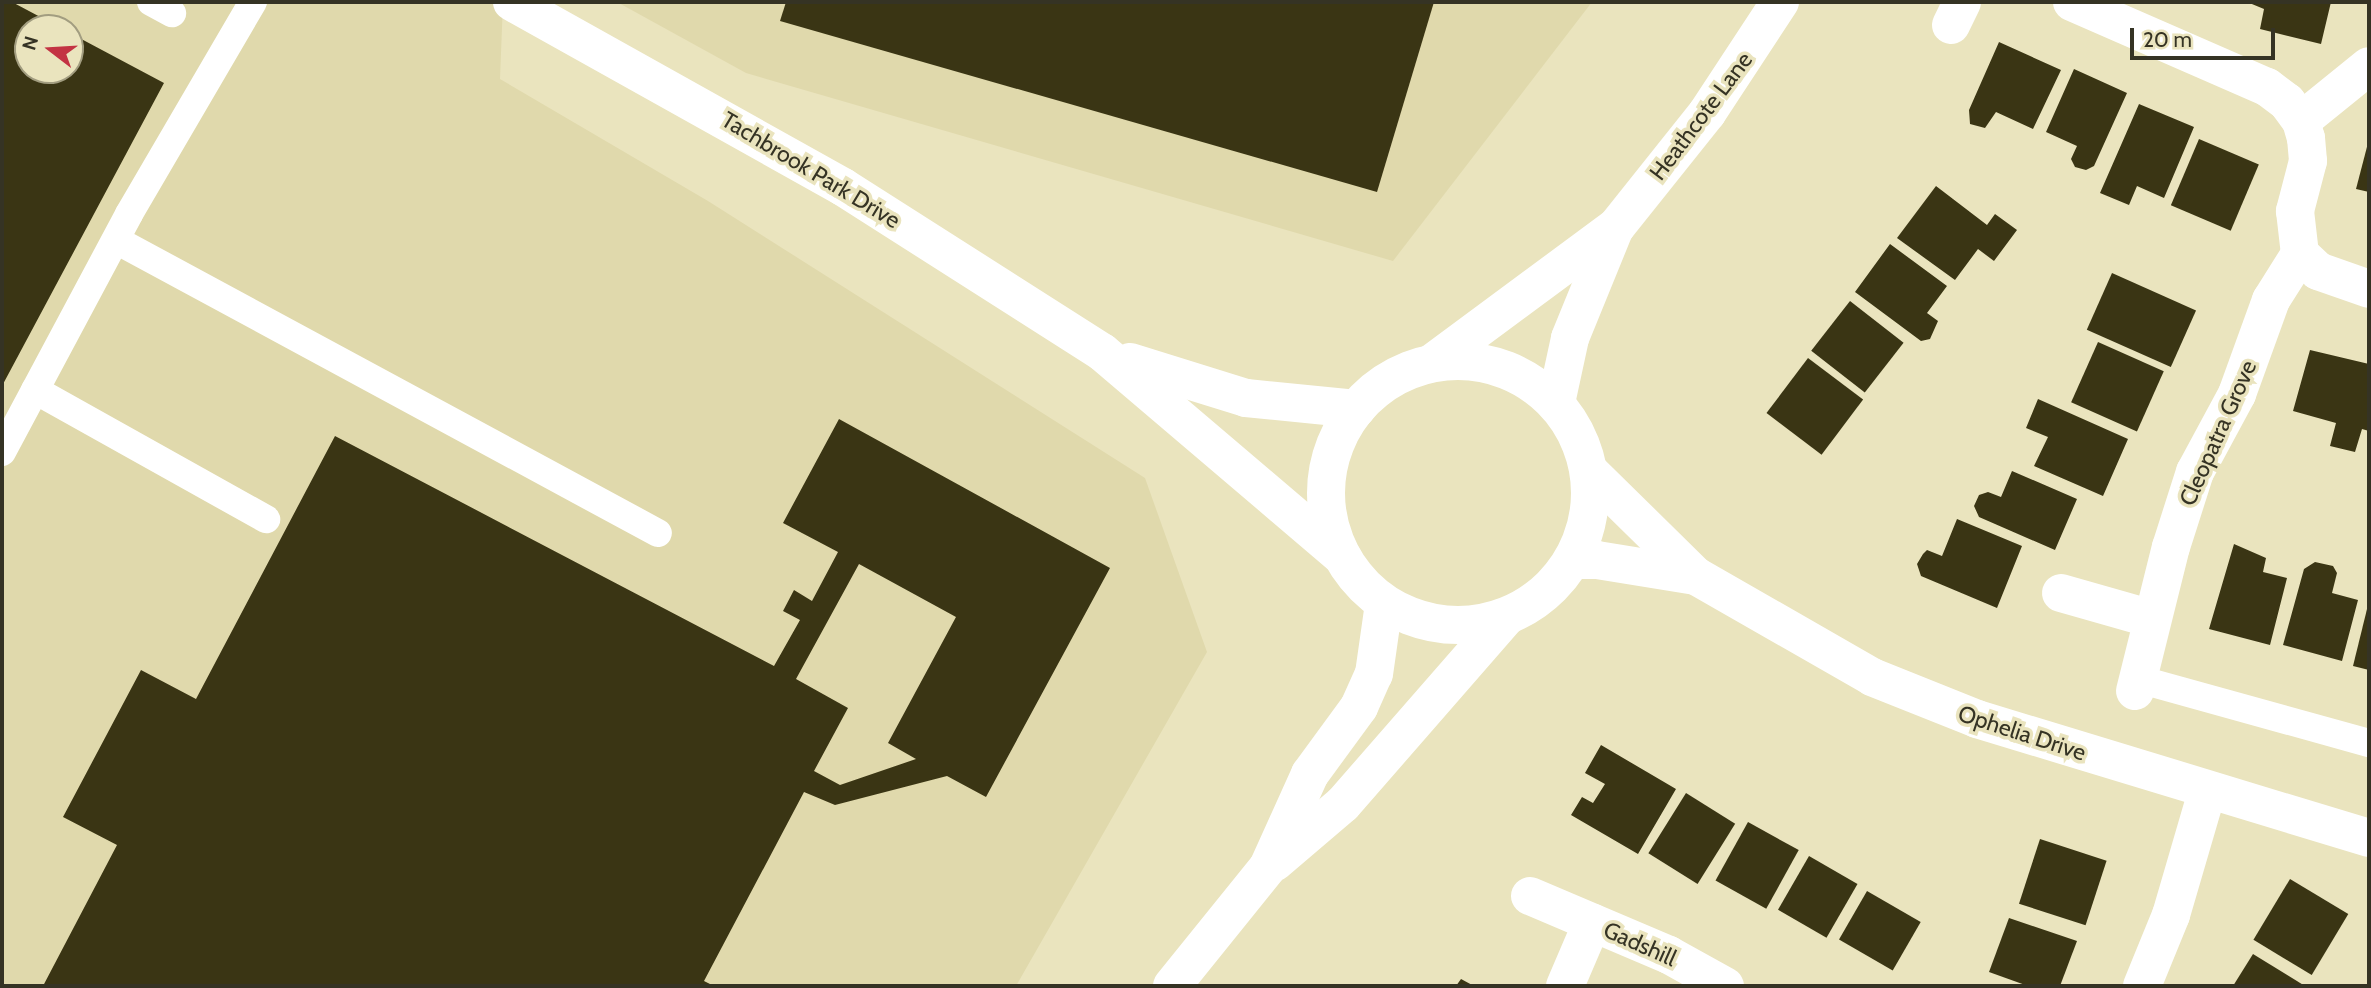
<!DOCTYPE html>
<html>
<head>
<meta charset="utf-8">
<style>
	body { margin:0 }
	#map { position:relative; width:2371px; height:988px; overflow:hidden; background:#eae4be; font-family:Cabin,sans-serif }
	div>[style] { position:absolute }
	.built>* { inset:0; background:#e0d9ac }
	.building>* { inset:0; background:#3a3514; transform-origin:0 0 }
	.lane>* { height:28px; margin:-14px; padding:0 14px; transform-origin:14px; border-radius:14px; background:#fff }
	.street>* { height:38px; margin:-19px; padding:0 19px; transform-origin:19px; border-radius:19px; background:#fff }
	.secondary>* { height:38px; margin:-19px; padding:0 19px; transform-origin:19px; border-radius:19px; background:#fff }
	.secondary>.ring { margin:-19px; padding:0; box-sizing:content-box; background:none; border:38px solid #fff; border-radius:50% }
	span { translate:-50% -50%; white-space:nowrap; text-align:center; line-height:1.15; -webkit-text-stroke:7px #eae4be; paint-order:stroke }
	.street-label { font-size:23px; color:#353324 }
	.frame { position:absolute; inset:0; border:4px solid #353324; pointer-events:none }
	.north { position:absolute; left:14px; top:14px; width:70px; height:70px; box-sizing:border-box; background:#eae4be; border:2px solid #a29d80; border-radius:50%; rotate:287deg; font-size:19px; font-weight:700; line-height:28px; text-align:center; color:#353324 }
	.north::after { content:''; display:block; margin:auto; width:24px; height:32px; background:#c33343; clip-path:polygon(50% 0,100% 100%,50% 72%,0 100%) }
	.scale { position:absolute; left:2130px; top:28px; width:145px; height:32px; box-sizing:border-box; border:4px solid #353324; border-top:0; padding-left:9px; font-size:21px; line-height:24px; white-space:nowrap; color:#353324; -webkit-text-stroke:5px #eae4be; paint-order:stroke }
</style>
</head>
<body>
<div id="map">
	<div class="built">
		<i style="clip-path:polygon(evenodd,2px 2px,503px 2px,500px 79px,708px 201px,1145px 478px,1207px 652px,1016px 986px,2px 986px,2px 2px,28px 28px,70px 28px,70px 70px,28px 70px,28px 28px)"></i>
		<i style="clip-path:polygon(617px 2px,1592px 2px,1393px 261px,746px 73px)"></i>
	</div>
	<div class="building">
		<i style="clip-path:polygon(2px 2px,12px 2px,61px 28px,28px 28px,28px 70px,70px 70px,70px 33px,164px 83px,2px 386px)"></i>
		<i style="clip-path:polygon(786px 2px,1434px 2px,1377px 192px,780px 21px)"></i>
		<i style="clip-path:polygon(2247px 2px,2331px 2px,2321px 44px,2260px 29px,2264px 9px)"></i>
		<i style="clip-path:polygon(1999px 42px,2061px 70px,2033px 129px,1996px 112px,1985px 128px,1970px 124px,1969px 110px)"></i>
		<i style="clip-path:polygon(2074px 69px,2127px 93px,2094px 166px,2086px 170px,2075px 167px,2071px 159px,2077px 146px,2046px 132px)"></i>
		<i style="clip-path:polygon(2139px 104px,2194px 127px,2164px 198px,2137px 186px,2129px 205px,2100px 193px)"></i>
		<i style="left:2199px;top:139px;width:65px;height:72px;rotate:23deg"></i>
		<i style="clip-path:polygon(2368px 143px,2369px 143px,2369px 192px,2356px 189px)"></i>
		<i style="clip-path:polygon(1936px 186px,1987px 225px,1995px 214px,2017px 230px,1994px 261px,1978px 249px,1955px 280px,1897px 238px)"></i>
		<i style="clip-path:polygon(1890px 244px,1947px 286px,1927px 313px,1938px 321px,1930px 339px,1921px 341px,1855px 292px)"></i>
		<i style="left:2112px;top:273px;width:92px;height:62px;rotate:24deg"></i>
		<i style="left:1850px;top:301px;width:68px;height:63px;rotate:38deg"></i>
		<i style="left:2098px;top:342px;width:72px;height:66px;rotate:24deg"></i>
		<i style="clip-path:polygon(2310px 350px,2369px 364px,2369px 431px,2362px 429px,2355px 452px,2330px 446px,2336px 423px,2293px 411px)"></i>
		<i style="left:1808px;top:358px;width:69px;height:69px;rotate:37deg"></i>
		<i style="clip-path:polygon(2038px 399px,2128px 439px,2103px 496px,2034px 466px,2048px 437px,2026px 428px)"></i>
		<i style="clip-path:polygon(evenodd,839px 419px,1110px 568px,986px 797px,947px 776px,835px 805px,804px 792px,704px 981px,714px 986px,43px 986px,117px 845px,63px 817px,141px 670px,196px 699px,335px 436px,774px 666px,800px 620px,783px 611px,794px 590px,812px 601px,838px 552px,783px 523px,839px 419px,859px 564px,956px 617px,888px 743px,916px 759px,840px 785px,814px 771px,848px 708px,796px 679px,859px 564px)"></i>
		<i style="clip-path:polygon(2012px 471px,2077px 499px,2055px 550px,1979px 517px,1974px 506px,1979px 495px,1988px 492px,2001px 497px)"></i>
		<i style="clip-path:polygon(1957px 519px,2022px 546px,1997px 608px,1921px 576px,1917px 564px,1923px 554px,1927px 550px,1942px 556px)"></i>
		<i style="clip-path:polygon(2234px 544px,2266px 558px,2263px 572px,2287px 578px,2270px 645px,2209px 629px)"></i>
		<i style="clip-path:polygon(2315px 562px,2333px 566px,2337px 573px,2332px 593px,2358px 600px,2342px 661px,2283px 645px,2304px 569px)"></i>
		<i style="clip-path:polygon(2368px 605px,2369px 605px,2369px 670px,2353px 666px)"></i>
		<i style="clip-path:polygon(1601px 745px,1676px 789px,1638px 854px,1571px 815px,1582px 797px,1593px 803px,1605px 784px,1585px 773px)"></i>
		<i style="left:1686px;top:793px;width:58px;height:71px;rotate:32deg"></i>
		<i style="left:1748px;top:822px;width:58px;height:67px;rotate:29deg"></i>
		<i style="left:2040px;top:839px;width:70px;height:68px;rotate:18deg"></i>
		<i style="left:1809px;top:856px;width:56px;height:62px;rotate:30deg"></i>
		<i style="left:2290px;top:879px;width:68px;height:71px;rotate:31deg"></i>
		<i style="left:1867px;top:891px;width:62px;height:56px;rotate:30deg"></i>
		<i style="clip-path:polygon(2009px 918px,2077px 941px,2060px 986px,2028px 986px,1989px 972px)"></i>
		<i style="clip-path:polygon(2253px 954px,2305px 986px,2233px 986px)"></i>
		<i style="clip-path:polygon(1461px 979px,1474px 986px,1456px 986px)"></i>
	</div>
	<div class="lane">
		<i style="left:151px;top:2px;width:24px;rotate:28deg"></i>
		<i style="left:116px;top:240px;width:616px;rotate:28.4deg"></i>
		<i style="left:35px;top:390px;width:265px;rotate:29.2deg"></i>
		<i style="left:2px;top:452px;width:270px;rotate:-61.9deg"></i>
		<i style="left:129px;top:214px;width:246px;rotate:-59.7deg"></i>
		<i style="left:2138px;top:679px;width:240px;rotate:15.5deg"></i>
	</div>
	<div class="street">
		<i style="left:2072px;top:2px;width:213px;rotate:23.6deg"></i>
		<i style="left:2267px;top:87px;width:25px;rotate:37deg"></i>
		<i style="left:2287px;top:102px;width:24px;rotate:54deg"></i>
		<i style="left:2301px;top:121px;width:18px;rotate:74deg"></i>
		<i style="left:2306px;top:138px;width:23px;rotate:85deg"></i>
		<i style="left:2308px;top:161px;width:52px;rotate:104.6deg"></i>
		<i style="left:2295px;top:211px;width:43px;rotate:83.4deg"></i>
		<i style="left:2300px;top:254px;width:25px;rotate:43deg"></i>
		<i style="left:2318px;top:271px;width:54px;rotate:19.4deg"></i>
		<i style="left:1951px;top:25px;width:25px;rotate:-64deg"></i>
		<i style="left:2301px;top:121px;width:87px;rotate:-39deg"></i>
		<i style="left:1590px;top:472px;width:148px;rotate:44.5deg"></i>
		<i style="left:1696px;top:576px;width:203px;rotate:29.8deg"></i>
		<i style="left:1872px;top:677px;width:113px;rotate:21.8deg"></i>
		<i style="left:1977px;top:719px;width:410px;rotate:16.9deg"></i>
		<i style="left:1574px;top:560px;width:23px"></i>
		<i style="left:1597px;top:560px;width:100px;rotate:9.2deg"></i>
		<i style="left:2061px;top:593px;width:95px;rotate:15.9deg"></i>
		<i style="left:2135px;top:691px;width:148px;rotate:-76deg"></i>
		<i style="left:2171px;top:547px;width:79px;rotate:-72.3deg"></i>
		<i style="left:2195px;top:472px;width:89px;rotate:-61.7deg"></i>
		<i style="left:2237px;top:394px;width:100px;rotate:-70.1deg"></i>
		<i style="left:2271px;top:300px;width:54px;rotate:-57.8deg"></i>
		<i style="left:1530px;top:896px;width:151px;rotate:23deg"></i>
		<i style="left:1669px;top:955px;width:64px;rotate:29deg"></i>
		<i style="left:1565px;top:986px;width:69px;rotate:-66.8deg"></i>
		<i style="left:2142px;top:986px;width:77px;rotate:-67.8deg"></i>
		<i style="left:2171px;top:915px;width:128px;rotate:-73.7deg"></i>
	</div>
	<div class="secondary">
		<i style="left:512px;top:2px;width:379px;rotate:29.2deg"></i>
		<i style="left:843px;top:187px;width:307px;rotate:32.5deg"></i>
		<i style="left:1102px;top:352px;width:315px;rotate:40.4deg"></i>
		<i class="ring" style="left:1326px;top:361px;width:226px;height:226px"></i>
		<i style="left:1130px;top:362px;width:121px;rotate:17.2deg"></i>
		<i style="left:1246px;top:398px;width:111px;rotate:5.7deg"></i>
		<i style="left:1432px;top:363px;width:229px;rotate:-36.5deg"></i>
		<i style="left:1616px;top:227px;width:146px;rotate:-51.4deg"></i>
		<i style="left:1707px;top:113px;width:133px;rotate:-56.7deg"></i>
		<i style="left:1556px;top:403px;width:66px;rotate:-77.8deg"></i>
		<i style="left:1570px;top:338px;width:117px;rotate:-67.8deg"></i>
		<i style="left:1275px;top:862px;width:89px;rotate:-40.5deg"></i>
		<i style="left:1343px;top:804px;width:247px;rotate:-48.9deg"></i>
		<i style="left:1172px;top:986px;width:153px;rotate:-51.1deg"></i>
		<i style="left:1268px;top:867px;width:102px;rotate:-65.7deg"></i>
		<i style="left:1310px;top:774px;width:83px;rotate:-53.8deg"></i>
		<i style="left:1359px;top:707px;width:36px;rotate:-66deg"></i>
		<i style="left:1374px;top:674px;width:71px;rotate:-81.9deg"></i>
	</div>
	<div class="street-label">
		<span style="left:1701px;top:116px;rotate:-53deg">Heathcote Lane</span>
		<span style="left:811px;top:170px;rotate:31deg">Tachbrook Park Drive</span>
		<span style="left:2218px;top:433px;rotate:-66deg">Cleopatra Grove</span>
		<span style="left:2022px;top:733px;rotate:18deg">Ophelia Drive</span>
		<span style="left:1640px;top:944px;rotate:24deg">Gadshill</span>
	</div>
	<div class="frame"></div>
	<div class="north">N</div>
	<div class="scale">20 m</div>
</div>
</body>
</html>
